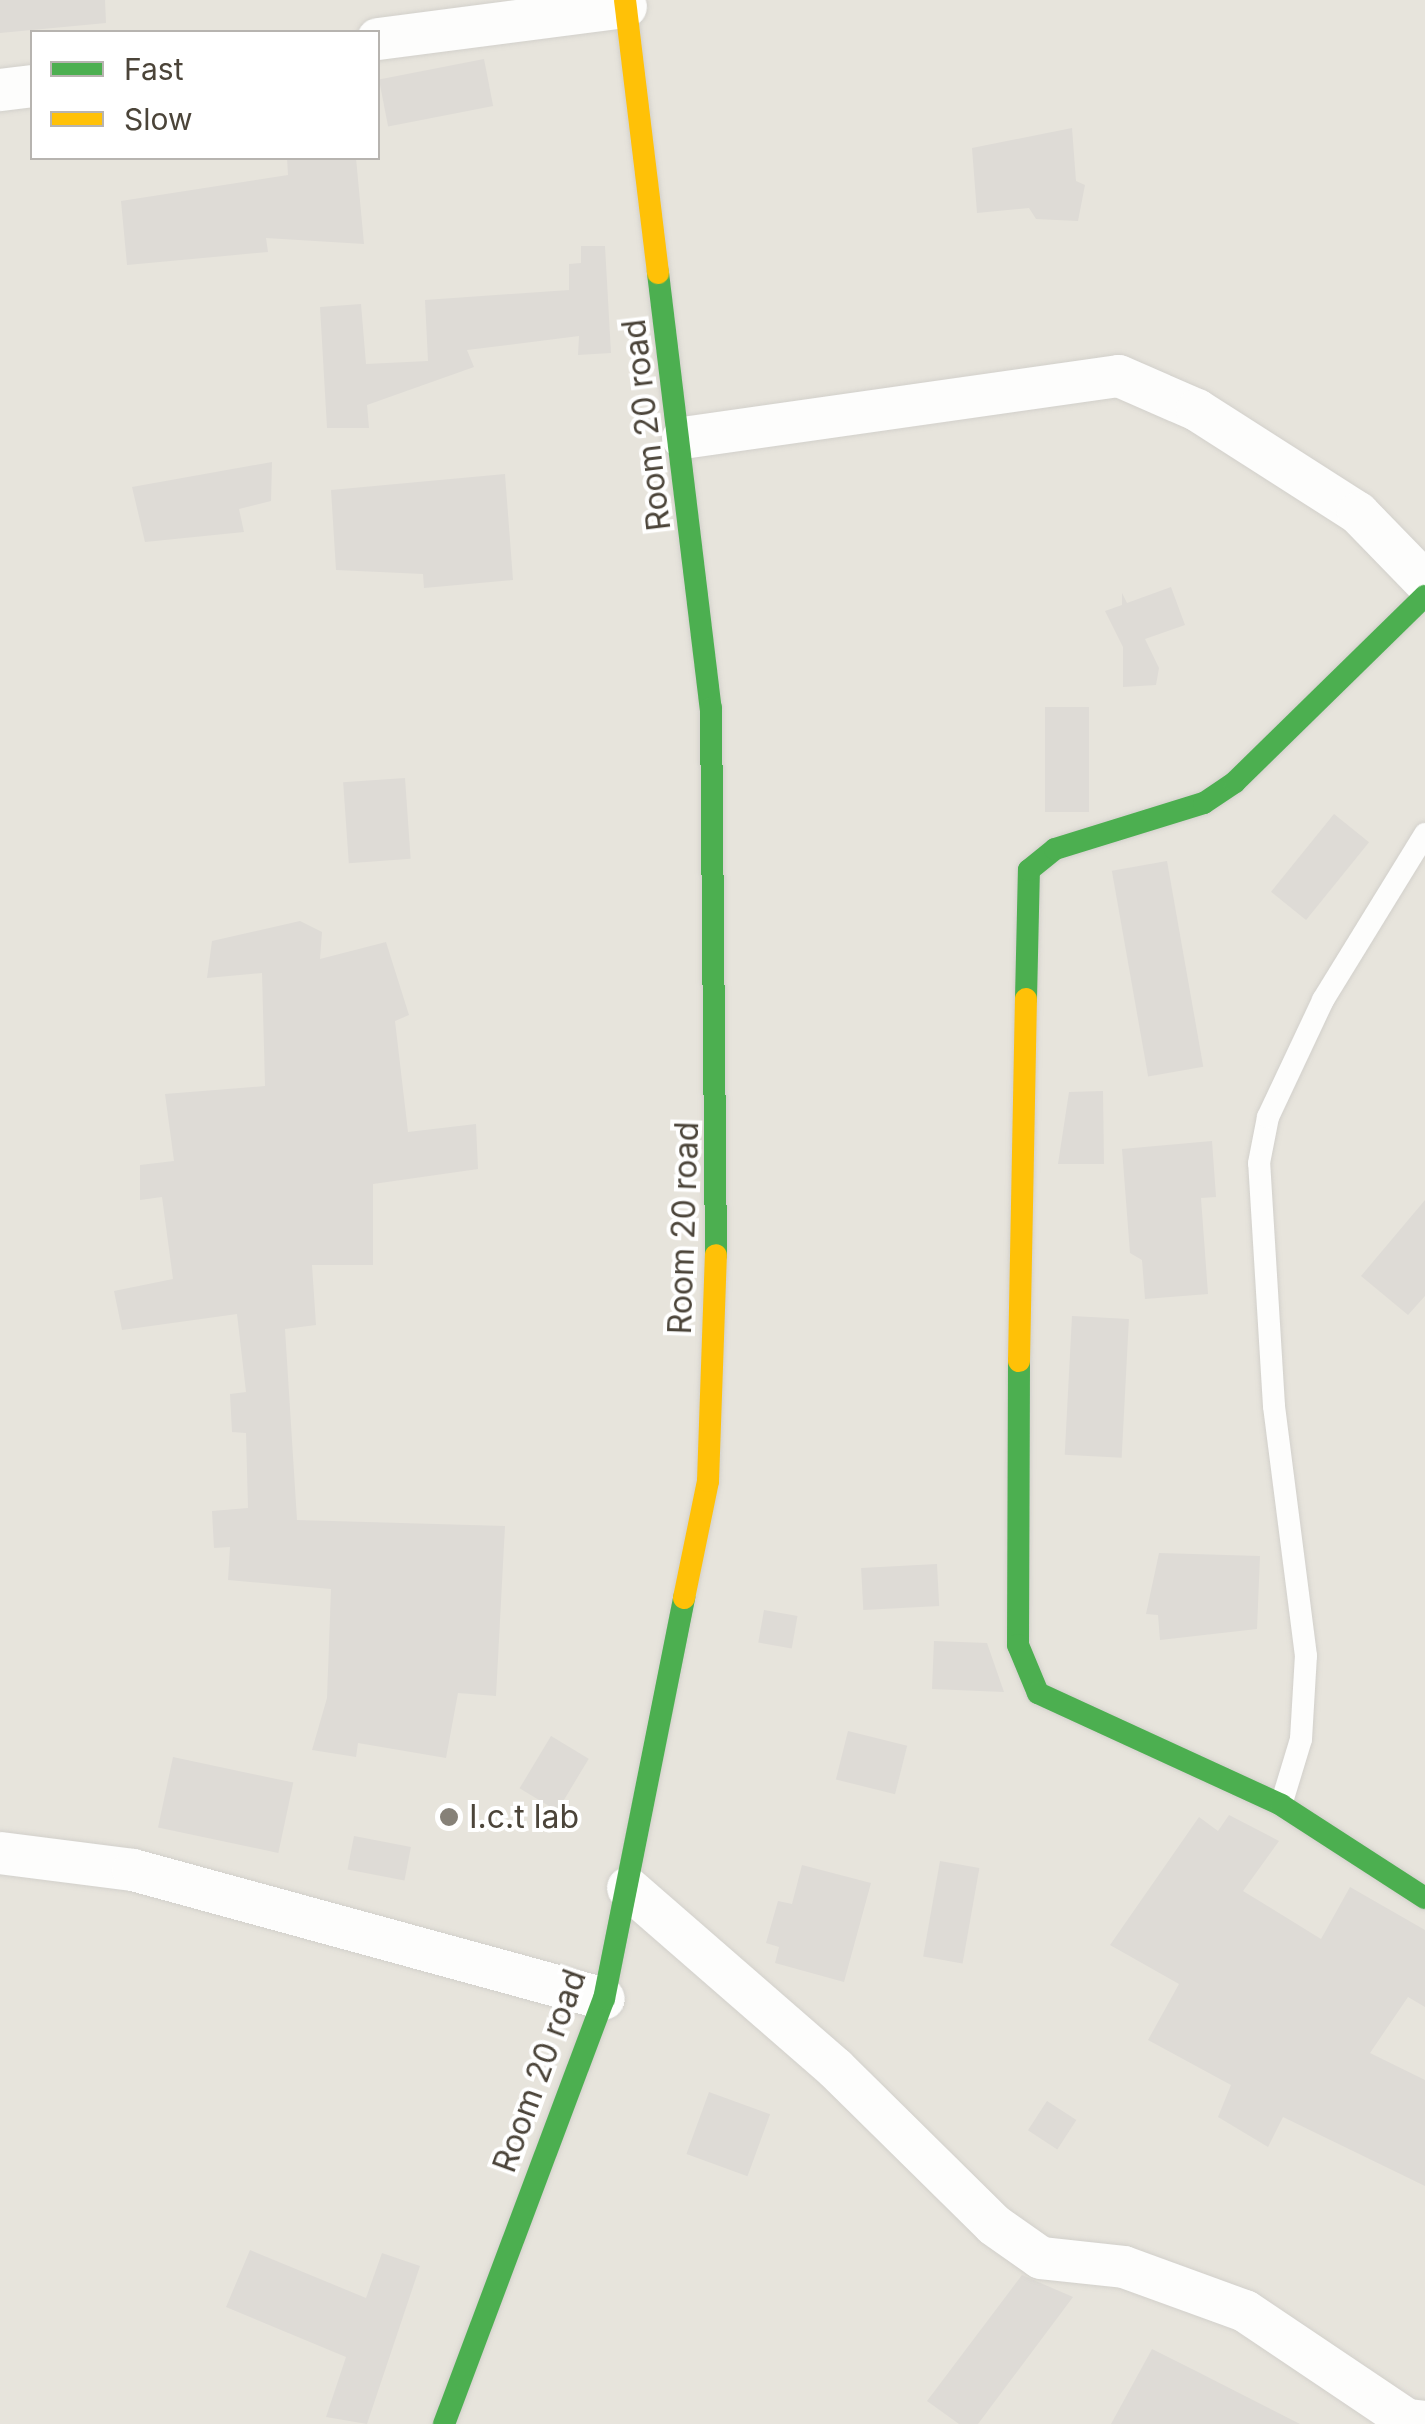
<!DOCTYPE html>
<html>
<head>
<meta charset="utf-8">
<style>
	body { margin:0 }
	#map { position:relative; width:1425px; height:2424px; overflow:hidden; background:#f4f2ee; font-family:Inter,sans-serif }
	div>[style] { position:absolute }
	.residential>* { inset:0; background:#e7e4dc }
	.building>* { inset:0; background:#dedbd6; transform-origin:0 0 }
	.roads { filter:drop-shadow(0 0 2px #d2d0cb) drop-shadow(0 0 2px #d2d0cb) }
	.lane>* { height:22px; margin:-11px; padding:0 11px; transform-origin:11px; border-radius:11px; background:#fdfdfc }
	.street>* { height:42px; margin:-21px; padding:0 21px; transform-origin:21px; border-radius:21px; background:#fdfdfc }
	.fast>* { height:22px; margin:-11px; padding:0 11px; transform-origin:11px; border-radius:11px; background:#4caf50 }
	.slow>* { height:22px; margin:-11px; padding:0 11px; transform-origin:11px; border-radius:11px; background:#ffc107 }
	.dots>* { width:28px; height:28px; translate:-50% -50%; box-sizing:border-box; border:5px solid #fff; border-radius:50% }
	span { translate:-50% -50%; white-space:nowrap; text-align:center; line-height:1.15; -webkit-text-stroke:8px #fff; paint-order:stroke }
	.street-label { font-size:32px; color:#4b4439 }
	.poi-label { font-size:32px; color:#4b4439 }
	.left { translate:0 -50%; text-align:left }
	.legend { position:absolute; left:30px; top:30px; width:350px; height:130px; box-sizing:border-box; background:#fff; border:2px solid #b7b4b0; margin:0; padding:12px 18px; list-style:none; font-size:30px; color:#4b4439 }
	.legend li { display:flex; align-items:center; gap:20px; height:50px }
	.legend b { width:50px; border:2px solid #b7b4b0 }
</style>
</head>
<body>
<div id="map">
	<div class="residential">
		<i style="clip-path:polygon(evenodd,0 0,1425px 0,1425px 2424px,0 2424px,0 0,32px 32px,378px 32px,378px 158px,32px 158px,32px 32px)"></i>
	</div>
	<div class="building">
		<i style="clip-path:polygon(0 0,105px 0,106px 23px,0 33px)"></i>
		<i style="left:484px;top:59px;width:48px;height:107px;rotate:79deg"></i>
		<i style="clip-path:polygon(1072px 128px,1076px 181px,1085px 185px,1078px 221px,1036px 219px,1029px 208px,977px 213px,972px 148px)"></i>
		<i style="clip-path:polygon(287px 158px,356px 158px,364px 244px,266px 238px,268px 252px,127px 265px,121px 201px,288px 175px)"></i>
		<i style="clip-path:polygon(581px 246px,605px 246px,611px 353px,578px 355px,579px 336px,467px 350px,474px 367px,367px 405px,369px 428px,327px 428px,320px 307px,361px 304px,366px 364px,428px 361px,425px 300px,569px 290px,569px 264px,581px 263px)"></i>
		<i style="clip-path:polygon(272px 462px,271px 501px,239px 509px,244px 532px,145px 542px,132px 487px)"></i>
		<i style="clip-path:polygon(505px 474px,513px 580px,424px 588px,423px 574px,336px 570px,331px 490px)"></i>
		<i style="clip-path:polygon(1171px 587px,1185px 625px,1145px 639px,1159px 668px,1156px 685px,1123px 687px,1123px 647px,1105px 611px,1122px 605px,1122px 593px,1127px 603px)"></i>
		<i style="left:1045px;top:707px;width:44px;height:105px"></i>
		<i style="left:405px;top:778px;width:81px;height:62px;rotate:86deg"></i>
		<i style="left:1334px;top:814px;width:45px;height:100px;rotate:39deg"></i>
		<i style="left:1167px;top:861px;width:209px;height:56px;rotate:80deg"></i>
		<i style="clip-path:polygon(300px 921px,322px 932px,320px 959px,386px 942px,409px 1015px,395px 1021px,408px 1132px,476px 1124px,478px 1169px,373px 1184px,373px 1265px,312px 1265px,316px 1325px,285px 1329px,297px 1520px,505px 1526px,496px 1696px,458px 1693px,446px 1758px,358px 1743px,356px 1757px,312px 1750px,327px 1698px,331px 1589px,228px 1580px,230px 1547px,214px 1548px,212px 1511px,248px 1508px,246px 1433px,232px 1432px,230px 1394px,246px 1392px,237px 1314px,122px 1330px,114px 1291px,173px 1279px,162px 1197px,140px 1200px,140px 1165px,174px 1161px,165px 1094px,265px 1086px,262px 973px,207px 978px,212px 941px)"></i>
		<i style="clip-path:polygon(1103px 1091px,1104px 1164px,1058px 1164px,1069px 1092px)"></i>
		<i style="clip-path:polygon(1212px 1141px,1216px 1197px,1201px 1198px,1208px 1294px,1145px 1299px,1142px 1260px,1130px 1253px,1122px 1149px)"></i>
		<i style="clip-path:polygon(1425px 1200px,1425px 1296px,1408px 1315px,1361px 1276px)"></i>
		<i style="left:1072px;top:1316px;width:57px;height:139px;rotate:3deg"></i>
		<i style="clip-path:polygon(1159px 1553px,1260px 1556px,1257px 1629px,1160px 1640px,1158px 1615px,1146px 1614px)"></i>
		<i style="left:937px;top:1564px;width:42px;height:76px;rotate:87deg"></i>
		<i style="left:764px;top:1610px;width:34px;height:33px;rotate:10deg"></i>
		<i style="clip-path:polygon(934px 1641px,987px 1643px,1004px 1692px,932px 1689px)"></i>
		<i style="left:848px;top:1731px;width:61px;height:50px;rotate:14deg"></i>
		<i style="left:551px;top:1736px;width:44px;height:61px;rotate:31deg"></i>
		<i style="left:173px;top:1757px;width:123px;height:72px;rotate:12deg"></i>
		<i style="clip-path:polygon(1229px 1815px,1279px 1841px,1243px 1891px,1321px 1939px,1350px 1887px,1425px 1930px,1425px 2007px,1408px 1997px,1370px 2053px,1425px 2080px,1425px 2186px,1283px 2117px,1268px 2147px,1218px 2117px,1231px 2085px,1148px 2040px,1179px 1984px,1110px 1945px,1199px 1817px,1218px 1831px)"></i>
		<i style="left:354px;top:1836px;width:58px;height:34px;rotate:11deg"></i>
		<i style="left:940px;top:1861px;width:40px;height:97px;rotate:10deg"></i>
		<i style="clip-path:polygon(802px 1865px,871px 1883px,844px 1982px,775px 1963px,779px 1947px,766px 1943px,778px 1901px,792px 1904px)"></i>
		<i style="left:709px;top:2092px;width:65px;height:66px;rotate:20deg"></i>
		<i style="left:1047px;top:2101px;width:35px;height:35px;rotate:33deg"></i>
		<i style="clip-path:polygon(250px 2250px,366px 2298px,382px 2253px,420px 2266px,367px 2424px,326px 2417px,346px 2357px,226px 2307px)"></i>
		<i style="clip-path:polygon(1022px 2275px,1073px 2297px,978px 2424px,959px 2424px,927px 2401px)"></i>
		<i style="clip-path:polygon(1152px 2349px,1192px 2369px,1300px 2424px,1111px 2424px)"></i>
	</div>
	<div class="roads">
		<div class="lane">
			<i style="left:1281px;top:1805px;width:69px;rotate:-73.1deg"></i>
			<i style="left:1301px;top:1739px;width:83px;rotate:-86.6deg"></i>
			<i style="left:1306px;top:1656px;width:252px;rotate:-97.3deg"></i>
			<i style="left:1274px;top:1406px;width:243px;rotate:-93.5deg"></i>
			<i style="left:1259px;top:1163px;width:47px;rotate:-78.9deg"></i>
			<i style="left:1268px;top:1117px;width:129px;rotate:-64.8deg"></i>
			<i style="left:1323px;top:1000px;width:195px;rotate:-58.4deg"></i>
		</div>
		<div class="street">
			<i style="left:378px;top:39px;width:250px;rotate:-7.4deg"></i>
			<i style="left:0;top:90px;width:32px;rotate:-7deg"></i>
			<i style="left:683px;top:438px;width:440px;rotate:-8.1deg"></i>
			<i style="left:1119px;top:376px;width:85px;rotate:23.6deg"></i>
			<i style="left:1197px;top:410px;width:191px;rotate:32.6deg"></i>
			<i style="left:1358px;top:513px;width:96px;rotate:45.8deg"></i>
			<i style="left:0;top:1853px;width:134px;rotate:7.3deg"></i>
			<i style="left:133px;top:1870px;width:488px;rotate:15.3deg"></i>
			<i style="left:628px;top:1888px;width:274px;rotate:41deg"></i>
			<i style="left:835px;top:2068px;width:223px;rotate:44.6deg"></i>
			<i style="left:994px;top:2225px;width:57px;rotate:35.1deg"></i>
			<i style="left:1041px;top:2258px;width:83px;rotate:6.2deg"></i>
			<i style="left:1124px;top:2267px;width:129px;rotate:20deg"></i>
			<i style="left:1245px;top:2311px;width:195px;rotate:33.9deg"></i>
			<i style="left:1407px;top:2420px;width:18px;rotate:6deg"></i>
		</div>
		<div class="fast">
			<i style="left:658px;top:273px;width:438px;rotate:83.1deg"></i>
			<i style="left:711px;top:708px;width:547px;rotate:89.48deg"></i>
			<i style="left:1026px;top:999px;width:129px;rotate:-88.7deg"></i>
			<i style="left:1029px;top:870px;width:33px;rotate:-39deg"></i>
			<i style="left:1055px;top:849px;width:156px;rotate:-17.2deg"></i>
			<i style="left:1204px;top:803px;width:37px;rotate:-34deg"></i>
			<i style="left:1235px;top:782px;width:266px;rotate:-44.4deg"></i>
			<i style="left:1019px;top:1361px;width:284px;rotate:90.2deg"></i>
			<i style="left:1018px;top:1645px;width:52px;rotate:67.4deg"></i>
			<i style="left:1038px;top:1693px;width:268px;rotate:24.7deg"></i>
			<i style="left:1281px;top:1805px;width:171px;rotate:32.9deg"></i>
			<i style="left:444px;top:2424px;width:454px;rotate:-69.4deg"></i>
			<i style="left:604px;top:1999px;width:409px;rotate:-78.7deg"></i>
		</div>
		<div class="slow">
			<i style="left:625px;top:0;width:275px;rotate:83.1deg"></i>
			<i style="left:1019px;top:1361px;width:362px;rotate:-88.9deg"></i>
			<i style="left:684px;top:1598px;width:119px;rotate:-78.4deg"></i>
			<i style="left:708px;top:1481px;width:226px;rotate:-88deg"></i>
		</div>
	</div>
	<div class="dots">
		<i style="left:449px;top:1817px;background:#868178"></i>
	</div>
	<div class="street-label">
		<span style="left:647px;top:425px;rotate:-97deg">Room 20 road</span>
		<span style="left:684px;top:1228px;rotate:-88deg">Room 20 road</span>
		<span style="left:540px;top:2071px;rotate:-70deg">Room 20 road</span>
	</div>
	<div class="poi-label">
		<span class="left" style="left:469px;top:1817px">I.c.t lab</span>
	</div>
	<ul class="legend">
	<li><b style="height:12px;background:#4caf50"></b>Fast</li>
	<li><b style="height:12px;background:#ffc107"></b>Slow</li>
	</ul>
</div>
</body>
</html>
